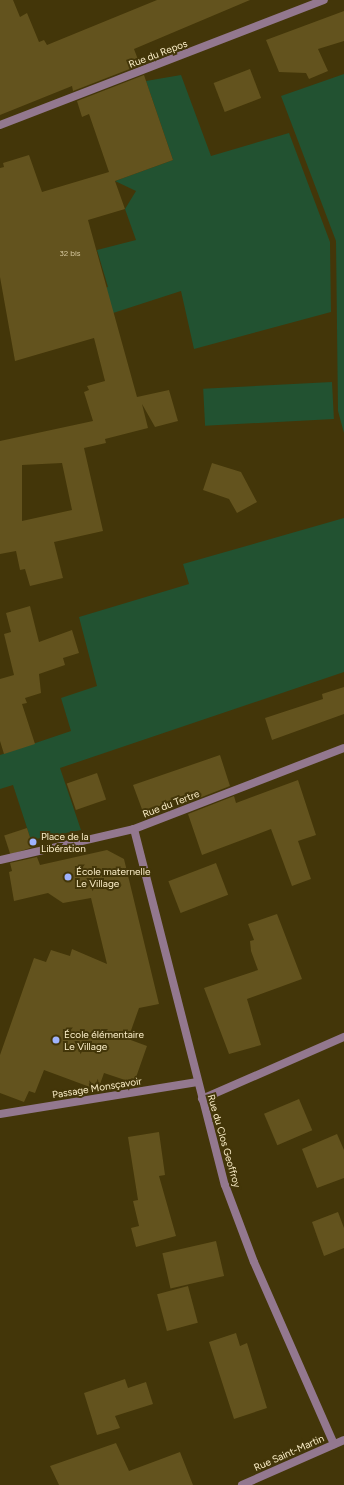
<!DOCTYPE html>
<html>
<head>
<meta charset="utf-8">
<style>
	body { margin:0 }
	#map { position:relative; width:344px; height:1485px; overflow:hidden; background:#433609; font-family:Figtree,sans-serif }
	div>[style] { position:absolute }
	.green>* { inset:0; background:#225231; transform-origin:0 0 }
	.building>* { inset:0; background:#63531e; transform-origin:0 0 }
	.lane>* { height:8px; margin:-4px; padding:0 4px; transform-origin:4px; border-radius:4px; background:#93788f }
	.street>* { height:8px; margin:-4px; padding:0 4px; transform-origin:4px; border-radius:4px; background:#93788f }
	.dots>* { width:11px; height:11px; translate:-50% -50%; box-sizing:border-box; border:2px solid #433609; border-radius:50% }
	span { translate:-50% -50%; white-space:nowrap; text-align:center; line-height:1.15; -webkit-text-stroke:4px #433609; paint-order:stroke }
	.number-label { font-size:8px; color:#d6c89e }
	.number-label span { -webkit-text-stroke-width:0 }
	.street-label { font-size:10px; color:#fcefc9 }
	.poi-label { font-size:10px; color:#fcefc9 }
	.left { translate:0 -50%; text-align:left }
</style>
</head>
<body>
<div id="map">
	<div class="green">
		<i style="clip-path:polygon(344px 74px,344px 433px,338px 411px,336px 241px,281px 96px)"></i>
		<i style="clip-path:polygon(181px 75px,211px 156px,289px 133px,330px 242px,331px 312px,194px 349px,181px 291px,76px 325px,69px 300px,108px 287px,97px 250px,136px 240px,125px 209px,136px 191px,115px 181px,173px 160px,146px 81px)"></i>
		<i style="left:332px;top:382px;width:37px;height:129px;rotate:87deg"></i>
		<i style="clip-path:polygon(344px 518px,344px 672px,60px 768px,81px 830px,31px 840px,13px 785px,0 789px,0 755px,71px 731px,61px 698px,97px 686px,79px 617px,189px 584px,183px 564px)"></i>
	</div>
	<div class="building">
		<i style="clip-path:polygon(0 0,13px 0,20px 17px,27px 13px,39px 42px,44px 40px,47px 45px,157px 0,250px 0,134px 49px,140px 65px,73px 91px,72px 86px,0 115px)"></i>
		<i style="clip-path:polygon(344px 11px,344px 41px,318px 49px,328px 71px,309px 79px,306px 73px,279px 72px,266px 40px)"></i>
		<i style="left:250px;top:69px;width:31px;height:39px;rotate:69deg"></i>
		<i style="clip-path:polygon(evenodd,144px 75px,173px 160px,115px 181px,125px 209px,88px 220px,137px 397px,169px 390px,178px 421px,155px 427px,142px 404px,148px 428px,105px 439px,106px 443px,84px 448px,103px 531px,54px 542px,63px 578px,30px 586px,25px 569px,20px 570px,16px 551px,0 554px,0 441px,93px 421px,84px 392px,89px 390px,87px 386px,105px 381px,94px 338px,15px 361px,0 277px,0 168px,4px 167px,3px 163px,29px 155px,42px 192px,109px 172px,89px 114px,82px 117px,77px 101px,144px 75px,62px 463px,72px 510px,22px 521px,22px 465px,62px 463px)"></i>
		<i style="clip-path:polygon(212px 463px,241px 472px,257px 502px,237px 513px,229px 499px,203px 490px)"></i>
		<i style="clip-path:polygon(30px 606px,39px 642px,72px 630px,79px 653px,63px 658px,65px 665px,39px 674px,41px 693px,25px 698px,27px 703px,22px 704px,35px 744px,4px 754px,0 741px,0 679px,14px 675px,4px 634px,11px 632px,6px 613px)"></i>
		<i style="clip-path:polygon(344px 687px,344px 714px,272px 740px,265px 718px,323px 699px,322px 694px)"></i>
		<i style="clip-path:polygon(220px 755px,230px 786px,184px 804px,181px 798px,143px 812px,133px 785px)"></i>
		<i style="left:97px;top:773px;width:28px;height:32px;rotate:71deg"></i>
		<i style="clip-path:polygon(298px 780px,316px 835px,298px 841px,311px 879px,292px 886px,271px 829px,202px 855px,188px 814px,234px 796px,236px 803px)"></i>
		<i style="left:27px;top:828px;width:20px;height:24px;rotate:72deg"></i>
		<i style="clip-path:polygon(107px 850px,124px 859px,159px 1004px,139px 1008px,128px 1039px,147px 1046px,134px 1083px,104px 1073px,98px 1090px,44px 1070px,35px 1093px,29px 1091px,24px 1102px,0 1093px,0 1055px,34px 958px,46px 962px,51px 950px,70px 956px,72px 949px,107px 964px,91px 898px,63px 903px,48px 893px,14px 901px,9px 872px,12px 871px,10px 863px,37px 857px,40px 865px)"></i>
		<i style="left:216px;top:863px;width:34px;height:51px;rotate:69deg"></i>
		<i style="clip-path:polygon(277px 914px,302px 979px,247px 999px,261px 1045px,229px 1054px,204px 988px,258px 970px,251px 951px,250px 941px,254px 940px,248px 924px)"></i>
		<i style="left:299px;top:1099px;width:34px;height:38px;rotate:67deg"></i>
		<i style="clip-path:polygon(159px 1132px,165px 1175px,159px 1176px,176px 1236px,136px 1247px,131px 1228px,139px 1226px,133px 1201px,138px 1200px,128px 1137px)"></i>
		<i style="clip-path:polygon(337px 1134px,344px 1150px,344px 1178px,317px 1188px,302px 1149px)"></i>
		<i style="clip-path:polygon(338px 1212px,344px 1228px,344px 1248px,324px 1256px,312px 1222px)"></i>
		<i style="left:216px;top:1241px;width:36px;height:55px;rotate:77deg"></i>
		<i style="left:188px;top:1286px;width:38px;height:32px;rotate:75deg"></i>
		<i style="clip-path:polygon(236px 1333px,240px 1346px,247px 1343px,267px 1408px,234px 1419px,209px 1342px)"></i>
		<i style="clip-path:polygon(125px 1379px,128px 1388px,146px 1382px,153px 1404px,115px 1416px,120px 1428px,97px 1435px,84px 1393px)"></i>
		<i style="clip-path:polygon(116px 1443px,129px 1471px,180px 1452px,193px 1485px,59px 1485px,50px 1466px)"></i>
	</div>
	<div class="lane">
		<i style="left:202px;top:1099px;width:155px;rotate:-23.6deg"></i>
	</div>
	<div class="street">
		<i style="left:0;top:125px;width:347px;rotate:-21.1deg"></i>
		<i style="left:134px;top:829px;width:367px;rotate:75.7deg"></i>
		<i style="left:225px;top:1185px;width:82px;rotate:69.4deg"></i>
		<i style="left:254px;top:1262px;width:199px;rotate:66.3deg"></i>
		<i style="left:0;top:860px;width:138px;rotate:-13deg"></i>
		<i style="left:134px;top:829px;width:225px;rotate:-21.1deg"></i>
		<i style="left:0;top:1114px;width:200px;rotate:-9.2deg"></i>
		<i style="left:242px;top:1485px;width:111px;rotate:-23.8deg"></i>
	</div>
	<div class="dots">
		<i style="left:33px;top:842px;background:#9fb3fd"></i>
		<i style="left:68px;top:877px;background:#9fb3fd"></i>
		<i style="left:56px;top:1040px;background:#9fb3fd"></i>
	</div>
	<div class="number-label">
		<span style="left:70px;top:254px">32 bis</span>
	</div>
	<div class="street-label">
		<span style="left:158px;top:54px;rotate:-21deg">Rue du Repos</span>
		<span style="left:171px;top:804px;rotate:-21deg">Rue du Tertre</span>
		<span style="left:97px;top:1088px;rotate:-9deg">Passage Monsçavoir</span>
		<span style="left:224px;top:1141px;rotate:74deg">Rue du Clos Geoffroy</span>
		<span style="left:289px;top:1453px;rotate:-24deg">Rue Saint-Martin</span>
	</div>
	<div class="poi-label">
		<span class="left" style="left:41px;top:842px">Place de la<br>Libération</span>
		<span class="left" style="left:76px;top:877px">École maternelle<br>Le Village</span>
		<span class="left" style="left:64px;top:1040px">École élémentaire<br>Le Village</span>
	</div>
</div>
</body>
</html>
